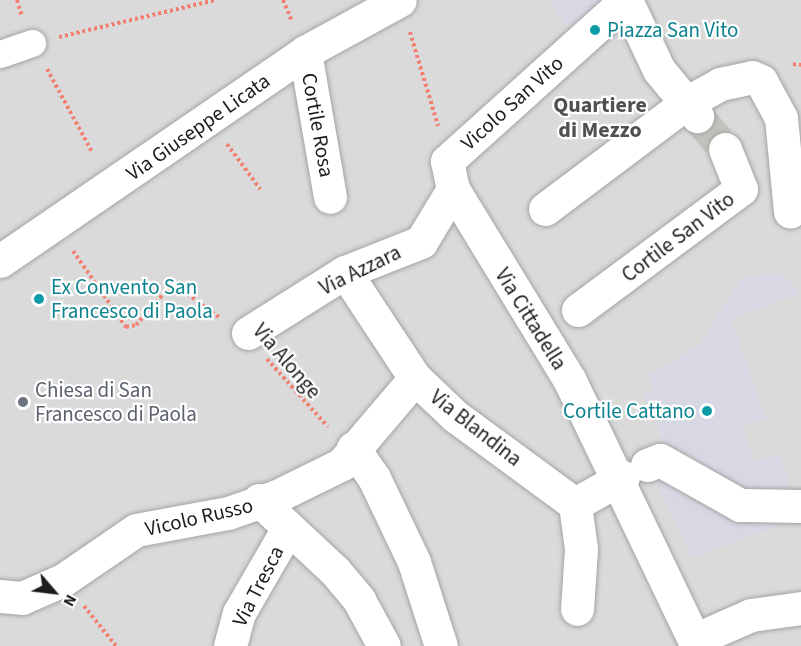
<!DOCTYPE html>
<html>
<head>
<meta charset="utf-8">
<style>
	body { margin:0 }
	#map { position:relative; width:801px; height:646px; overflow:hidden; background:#eeebe4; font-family:"Source Sans 3",sans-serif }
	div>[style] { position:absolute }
	.residential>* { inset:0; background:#dbdada; transform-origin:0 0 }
	.plaza>* { inset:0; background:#d8d8e4 }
	.minor-tunnel>* { height:33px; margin-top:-16.5px; transform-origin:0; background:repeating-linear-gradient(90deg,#c4c2bc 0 33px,transparent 0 49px) }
	.path>* { height:4px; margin-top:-2px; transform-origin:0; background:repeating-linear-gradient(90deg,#f37f70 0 3px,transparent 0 6px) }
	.roads { filter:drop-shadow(0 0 2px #a4a4a4) drop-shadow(0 0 2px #a4a4a4) }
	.pedestrian>* { height:27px; margin:-13.5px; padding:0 13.5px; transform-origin:13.5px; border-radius:13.5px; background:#fff }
	.minor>* { height:33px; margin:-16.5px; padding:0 16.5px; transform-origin:16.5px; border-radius:16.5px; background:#fff }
	.tertiary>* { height:33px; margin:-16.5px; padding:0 16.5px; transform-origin:16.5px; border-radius:16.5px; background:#fff }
	.dots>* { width:16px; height:16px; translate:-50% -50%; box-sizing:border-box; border:3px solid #fff; border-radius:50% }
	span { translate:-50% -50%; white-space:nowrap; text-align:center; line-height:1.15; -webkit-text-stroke:4.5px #fff; paint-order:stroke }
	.culture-label { font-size:21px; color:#0d838f }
	.left { translate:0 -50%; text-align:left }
	.right { translate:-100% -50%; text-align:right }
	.street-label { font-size:21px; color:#1d1d1d }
	.worship-label { font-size:21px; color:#5b616d }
	.neighbourhood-label { font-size:22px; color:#505050; font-weight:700 }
	.north { position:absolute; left:24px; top:562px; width:60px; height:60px; -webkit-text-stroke:4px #fff; paint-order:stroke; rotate:118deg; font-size:16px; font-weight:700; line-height:24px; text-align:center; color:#1d1d1d }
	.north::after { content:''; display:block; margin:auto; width:21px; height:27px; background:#1d1d1d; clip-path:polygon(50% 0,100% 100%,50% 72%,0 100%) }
</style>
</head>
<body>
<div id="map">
	<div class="residential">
		<i style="left:0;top:0;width:801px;height:646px"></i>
	</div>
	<div class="plaza">
		<i style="clip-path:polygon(549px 0,647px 0,652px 14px,586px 57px)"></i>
		<i style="clip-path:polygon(782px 274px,800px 293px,731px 320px,765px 418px,742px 427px,755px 461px,779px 453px,801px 518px,692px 557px,642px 455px,666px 444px,643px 395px,654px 389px,649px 375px,700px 344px,743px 276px)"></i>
	</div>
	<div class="minor-tunnel">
		<i style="left:697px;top:116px;width:43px;rotate:49.7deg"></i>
	</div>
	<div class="path">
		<i style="left:17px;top:0;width:17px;rotate:73deg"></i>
		<i style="left:283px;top:0;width:23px;rotate:67deg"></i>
		<i style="left:410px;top:32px;width:98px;rotate:73.4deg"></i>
		<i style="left:59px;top:37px;width:161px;rotate:-13.3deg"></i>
		<i style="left:793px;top:64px;width:8px;rotate:7deg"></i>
		<i style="left:47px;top:69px;width:94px;rotate:61.5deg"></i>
		<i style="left:227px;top:144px;width:56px;rotate:53.7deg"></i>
		<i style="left:73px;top:251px;width:93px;rotate:55.1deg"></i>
		<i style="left:126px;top:327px;width:10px;rotate:-11deg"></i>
		<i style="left:136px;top:325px;width:56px;rotate:-48.6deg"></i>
		<i style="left:173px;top:283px;width:59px;rotate:36.7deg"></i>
		<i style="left:267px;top:359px;width:91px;rotate:48.1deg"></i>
		<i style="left:84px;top:606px;width:51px;rotate:51.3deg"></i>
	</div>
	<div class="roads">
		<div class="pedestrian">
			<i style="left:0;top:54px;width:34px;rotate:-19deg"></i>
		</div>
		<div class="minor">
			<i style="left:626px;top:0;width:241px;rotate:138deg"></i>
			<i style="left:447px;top:161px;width:29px;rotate:78deg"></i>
			<i style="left:453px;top:189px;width:225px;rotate:58.6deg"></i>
			<i style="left:570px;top:381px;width:287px;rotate:64.4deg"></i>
			<i style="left:626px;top:0;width:77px;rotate:64.8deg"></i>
			<i style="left:659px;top:70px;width:60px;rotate:50.4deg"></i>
			<i style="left:305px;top:52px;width:147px;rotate:80.2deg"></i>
			<i style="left:545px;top:209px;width:176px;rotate:-36.9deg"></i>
			<i style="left:686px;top:103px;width:39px;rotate:-29deg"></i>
			<i style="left:720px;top:84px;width:33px;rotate:-12deg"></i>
			<i style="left:752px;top:77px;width:10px;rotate:24deg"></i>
			<i style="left:761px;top:81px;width:42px;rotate:61.6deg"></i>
			<i style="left:781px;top:118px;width:94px;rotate:84.5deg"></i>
			<i style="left:345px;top:272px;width:127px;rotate:56.6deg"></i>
			<i style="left:415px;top:378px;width:55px;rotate:43.5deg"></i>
			<i style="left:455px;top:416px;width:149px;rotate:36.3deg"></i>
			<i style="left:575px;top:504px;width:55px;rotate:-29.4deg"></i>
			<i style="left:578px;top:310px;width:203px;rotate:-36.6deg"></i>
			<i style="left:741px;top:189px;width:43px;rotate:-111.8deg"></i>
			<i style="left:248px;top:333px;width:115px;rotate:-32.2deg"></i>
			<i style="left:345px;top:272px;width:82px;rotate:-21.5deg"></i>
			<i style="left:421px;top:242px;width:62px;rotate:-58.9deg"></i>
			<i style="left:353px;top:448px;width:37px;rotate:55deg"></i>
			<i style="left:374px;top:478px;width:93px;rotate:64.5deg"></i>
			<i style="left:414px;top:562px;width:88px;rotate:72.2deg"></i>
			<i style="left:647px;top:465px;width:14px;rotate:-21deg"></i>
			<i style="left:660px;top:460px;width:92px;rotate:29.4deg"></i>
			<i style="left:740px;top:505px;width:61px;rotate:0.9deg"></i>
			<i style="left:259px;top:500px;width:104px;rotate:43.1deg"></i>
			<i style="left:335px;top:571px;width:38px;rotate:50deg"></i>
			<i style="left:359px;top:600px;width:52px;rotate:61.5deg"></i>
			<i style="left:575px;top:504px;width:45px;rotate:82.4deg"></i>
			<i style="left:581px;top:549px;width:60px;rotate:93.8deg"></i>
			<i style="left:0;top:596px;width:22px;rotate:5deg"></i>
			<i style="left:22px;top:598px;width:45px;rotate:-23.7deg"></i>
			<i style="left:63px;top:580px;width:88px;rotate:-34.4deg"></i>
			<i style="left:136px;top:530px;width:94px;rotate:-10.5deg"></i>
			<i style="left:228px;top:513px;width:52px;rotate:-19.1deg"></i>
			<i style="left:277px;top:496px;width:72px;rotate:-26.2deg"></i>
			<i style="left:342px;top:464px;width:113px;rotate:-49.7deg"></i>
			<i style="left:694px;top:640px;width:62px;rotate:-23.7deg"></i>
			<i style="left:751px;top:615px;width:50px;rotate:-8deg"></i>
			<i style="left:230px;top:646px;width:34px;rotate:-75deg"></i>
			<i style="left:239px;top:613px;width:98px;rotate:-60deg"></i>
		</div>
		<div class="tertiary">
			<i style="left:0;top:261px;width:370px;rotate:-34.4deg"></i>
			<i style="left:305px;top:52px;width:108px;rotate:-28.7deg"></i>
		</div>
	</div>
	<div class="dots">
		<i style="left:595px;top:30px;background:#0f9aa8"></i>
		<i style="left:39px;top:299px;background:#0f9aa8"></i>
		<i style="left:23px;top:402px;background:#6b7280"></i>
		<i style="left:707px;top:411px;background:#0f9aa8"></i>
	</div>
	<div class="culture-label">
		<span class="left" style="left:607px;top:30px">Piazza San Vito</span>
		<span class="left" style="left:51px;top:299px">Ex Convento San<br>Francesco di Paola</span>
		<span class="right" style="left:695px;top:411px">Cortile Cattano</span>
	</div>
	<div class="street-label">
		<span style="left:512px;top:103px;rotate:-42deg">Vicolo San Vito</span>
		<span style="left:318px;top:125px;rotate:80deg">Cortile Rosa</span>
		<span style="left:198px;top:127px;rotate:-35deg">Via Giuseppe Licata</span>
		<span style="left:678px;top:237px;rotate:-37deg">Cortile San Vito</span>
		<span style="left:360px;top:270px;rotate:-26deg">Via Azzara</span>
		<span style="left:531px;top:319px;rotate:58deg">Via Cittadella</span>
		<span style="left:287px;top:361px;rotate:49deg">Via Alonge</span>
		<span style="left:476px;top:428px;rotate:38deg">Via Blandina</span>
		<span style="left:199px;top:517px;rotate:-13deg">Vicolo Russo</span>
		<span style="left:258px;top:586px;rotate:-63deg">Via Tresca</span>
	</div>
	<div class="worship-label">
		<span class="left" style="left:35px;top:402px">Chiesa di San<br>Francesco di Paola</span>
	</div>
	<div class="neighbourhood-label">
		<span style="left:600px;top:118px">Quartiere<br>di Mezzo</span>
	</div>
	<div class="north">N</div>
</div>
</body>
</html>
